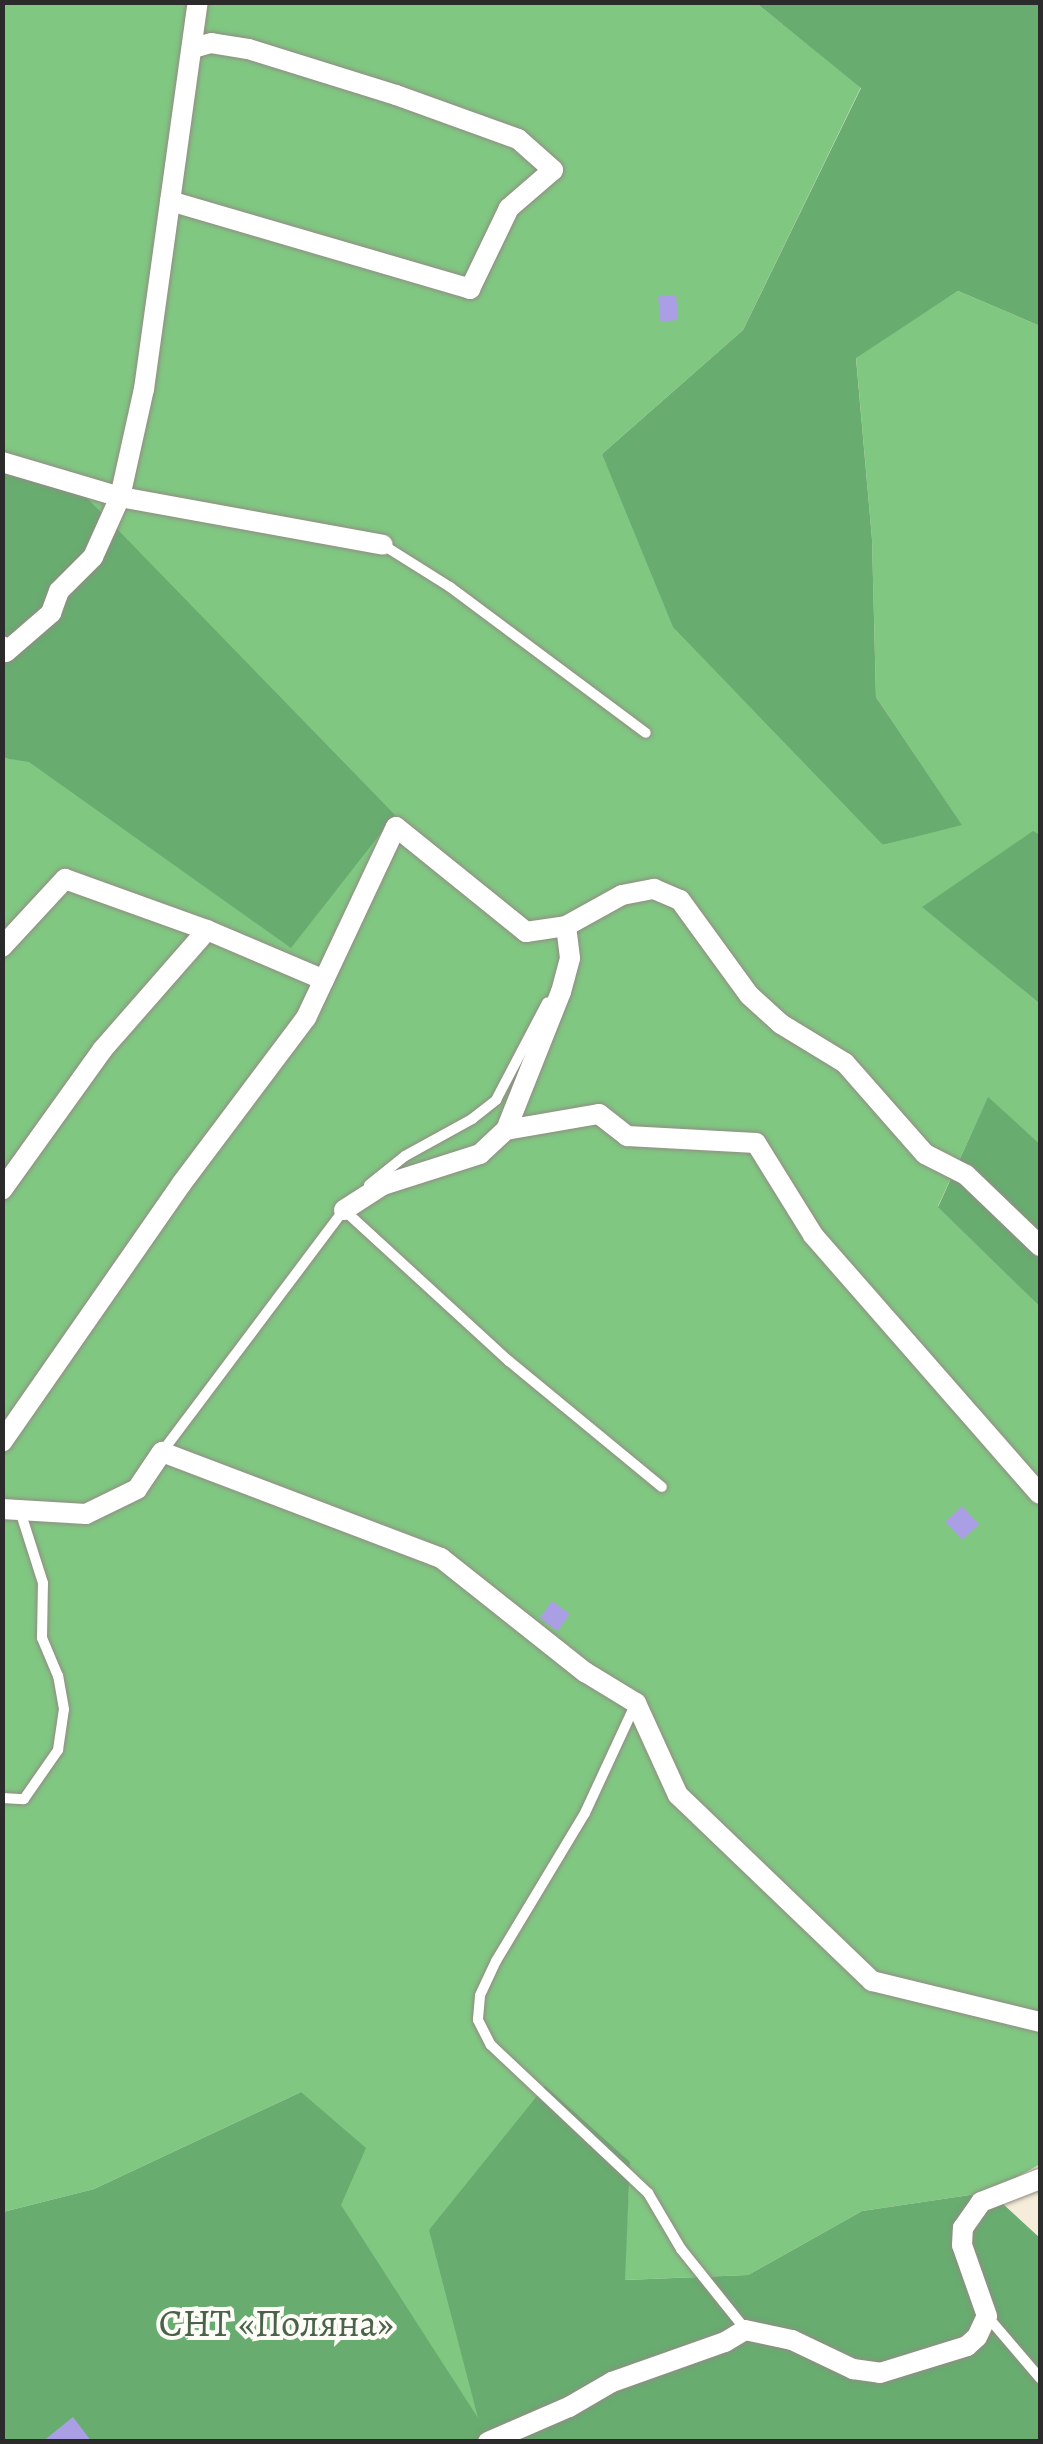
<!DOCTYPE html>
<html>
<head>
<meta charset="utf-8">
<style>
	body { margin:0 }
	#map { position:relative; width:1043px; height:2444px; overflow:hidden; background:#f5edd9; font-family:Alegreya,serif }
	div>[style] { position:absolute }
	.green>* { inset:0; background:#80c782 }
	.forest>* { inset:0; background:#68ac70 }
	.building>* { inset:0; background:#aa9fe4; transform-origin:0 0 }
	.roads { filter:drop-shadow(0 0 2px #908c82) drop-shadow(0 0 2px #908c82) }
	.lane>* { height:10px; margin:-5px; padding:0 5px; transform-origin:5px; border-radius:5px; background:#fff }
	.street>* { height:20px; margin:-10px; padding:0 10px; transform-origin:10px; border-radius:10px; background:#fff }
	span { translate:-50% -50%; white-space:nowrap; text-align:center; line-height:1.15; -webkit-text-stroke:8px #fdfcf7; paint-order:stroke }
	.park-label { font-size:38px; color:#496249 }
	.frame { position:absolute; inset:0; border:5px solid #2b2b2b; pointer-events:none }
</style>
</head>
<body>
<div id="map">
	<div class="green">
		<i style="clip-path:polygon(3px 3px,756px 3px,861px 87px,743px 330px,602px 454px,883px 845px,961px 824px,876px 697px,872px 539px,856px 357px,958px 291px,1040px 326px,1040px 835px,1033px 832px,923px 907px,1040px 1004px,1040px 1144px,988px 1098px,938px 1206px,1040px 1307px,1040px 2164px,990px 2192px,862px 2211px,748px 2275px,624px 2280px,630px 2162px,480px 2421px,3px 2441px,301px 2092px,94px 2189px,3px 2212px,3px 758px,29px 761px,3px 464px)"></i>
	</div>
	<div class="forest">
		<i style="clip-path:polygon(756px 3px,1040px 3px,1040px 326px,958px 291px,856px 358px,872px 539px,876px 697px,962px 825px,883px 845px,673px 627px,602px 454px,743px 330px,861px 88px)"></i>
		<i style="clip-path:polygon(2px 464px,86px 497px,395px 815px,291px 948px,29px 762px,3px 758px)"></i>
		<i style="clip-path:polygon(1033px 831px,1040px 835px,1040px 1004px,922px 907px)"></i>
		<i style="clip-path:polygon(988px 1097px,1040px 1144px,1040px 1307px,938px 1207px)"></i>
		<i style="clip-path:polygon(545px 2086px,630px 2162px,625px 2280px,748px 2275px,862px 2211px,990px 2192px,1040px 2238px,1040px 2441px,3px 2442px,3px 2212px,94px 2189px,301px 2092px,366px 2148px,341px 2205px,478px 2418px,429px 2230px)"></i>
	</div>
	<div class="building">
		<i style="left:676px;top:295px;width:25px;height:18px;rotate:85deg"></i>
		<i style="left:962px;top:1506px;width:25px;height:23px;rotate:47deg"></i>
		<i style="left:552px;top:1601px;width:22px;height:21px;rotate:36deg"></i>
		<i style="clip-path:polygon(73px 2417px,92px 2442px,42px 2442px)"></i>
	</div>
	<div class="roads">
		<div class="lane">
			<i style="left:383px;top:545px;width:79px;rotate:32.1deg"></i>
			<i style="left:450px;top:587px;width:244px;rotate:36.7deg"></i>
			<i style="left:369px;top:1185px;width:46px;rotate:-38.9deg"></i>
			<i style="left:405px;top:1156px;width:77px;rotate:-28.9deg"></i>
			<i style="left:472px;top:1119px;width:31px;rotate:-38deg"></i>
			<i style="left:496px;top:1100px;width:110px;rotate:-62.3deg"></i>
			<i style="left:162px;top:1452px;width:303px;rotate:-53.1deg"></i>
			<i style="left:344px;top:1210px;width:224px;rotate:42.5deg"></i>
			<i style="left:509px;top:1361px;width:198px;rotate:39.5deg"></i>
			<i style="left:636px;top:1703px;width:121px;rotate:114.9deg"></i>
			<i style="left:585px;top:1813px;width:173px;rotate:121deg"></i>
			<i style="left:496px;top:1961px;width:38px;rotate:115deg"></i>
			<i style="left:480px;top:1996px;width:24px;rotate:95deg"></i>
			<i style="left:478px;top:2020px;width:28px;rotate:63deg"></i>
			<i style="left:491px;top:2045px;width:216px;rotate:43.3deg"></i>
			<i style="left:648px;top:2193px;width:65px;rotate:59.5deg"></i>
			<i style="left:681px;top:2249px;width:102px;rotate:51.3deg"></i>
			<i style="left:2px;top:1798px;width:22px;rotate:3deg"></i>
			<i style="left:24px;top:1799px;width:60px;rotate:-55.2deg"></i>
			<i style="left:58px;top:1750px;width:41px;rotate:-81.7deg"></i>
			<i style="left:64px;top:1709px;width:34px;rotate:-100deg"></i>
			<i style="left:58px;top:1676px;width:41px;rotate:-112.8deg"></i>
			<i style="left:42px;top:1638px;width:55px;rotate:-89deg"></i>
			<i style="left:43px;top:1583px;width:76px;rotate:-107.7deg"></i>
			<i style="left:987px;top:2316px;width:82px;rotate:49.5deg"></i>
		</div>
		<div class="street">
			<i style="left:170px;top:201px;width:313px;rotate:16.3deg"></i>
			<i style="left:470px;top:289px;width:90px;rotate:-64.3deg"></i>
			<i style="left:509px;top:208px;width:58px;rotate:-40.8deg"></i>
			<i style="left:553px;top:170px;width:47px;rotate:-138.5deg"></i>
			<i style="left:518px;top:139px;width:130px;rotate:-160.2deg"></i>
			<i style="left:396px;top:95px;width:155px;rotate:-162.7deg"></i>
			<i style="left:248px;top:49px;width:37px;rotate:-171deg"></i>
			<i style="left:211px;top:43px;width:19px;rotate:164deg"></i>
			<i style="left:2px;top:462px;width:123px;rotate:16.5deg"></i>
			<i style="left:120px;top:497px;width:267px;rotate:10.3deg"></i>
			<i style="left:2px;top:646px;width:7px;rotate:56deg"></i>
			<i style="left:6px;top:652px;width:60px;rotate:-40.9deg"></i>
			<i style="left:51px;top:613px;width:23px;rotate:-70deg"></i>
			<i style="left:59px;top:591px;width:48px;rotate:-45deg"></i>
			<i style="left:93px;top:557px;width:66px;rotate:-65.8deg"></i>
			<i style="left:120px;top:497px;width:111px;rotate:-77.5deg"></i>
			<i style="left:144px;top:389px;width:391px;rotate:-82.1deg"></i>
			<i style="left:2px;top:947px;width:93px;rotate:-47.2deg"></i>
			<i style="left:65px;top:879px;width:151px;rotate:19.8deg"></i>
			<i style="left:207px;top:930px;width:127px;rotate:23.1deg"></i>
			<i style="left:506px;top:1130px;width:94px;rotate:-9.8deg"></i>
			<i style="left:599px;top:1114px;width:36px;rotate:38deg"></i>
			<i style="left:627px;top:1136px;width:129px;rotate:3.1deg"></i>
			<i style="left:756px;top:1143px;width:108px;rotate:58.2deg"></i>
			<i style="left:813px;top:1235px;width:344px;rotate:48.8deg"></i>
			<i style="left:2px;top:1190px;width:173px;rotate:-54.4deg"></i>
			<i style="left:103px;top:1049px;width:158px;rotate:-48.8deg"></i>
			<i style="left:344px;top:1210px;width:46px;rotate:-32.7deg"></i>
			<i style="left:383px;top:1185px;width:102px;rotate:-17.7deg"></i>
			<i style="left:480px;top:1154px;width:35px;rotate:-43deg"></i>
			<i style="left:506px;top:1130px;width:149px;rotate:-68.3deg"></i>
			<i style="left:561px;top:992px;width:35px;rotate:-75deg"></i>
			<i style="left:570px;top:958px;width:32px;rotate:-97deg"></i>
			<i style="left:2px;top:1442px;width:315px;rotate:-55.2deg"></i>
			<i style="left:182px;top:1183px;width:206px;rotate:-53.1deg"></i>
			<i style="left:306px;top:1018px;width:211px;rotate:-64.8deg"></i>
			<i style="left:396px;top:827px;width:167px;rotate:38.9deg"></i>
			<i style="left:526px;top:932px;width:40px;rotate:-8.5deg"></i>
			<i style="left:566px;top:926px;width:64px;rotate:-29deg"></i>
			<i style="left:622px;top:895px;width:33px;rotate:-11deg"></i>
			<i style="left:654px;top:889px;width:28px;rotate:23deg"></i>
			<i style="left:680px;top:900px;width:117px;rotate:54deg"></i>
			<i style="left:749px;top:995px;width:43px;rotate:42.2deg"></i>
			<i style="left:781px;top:1024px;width:75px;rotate:31.4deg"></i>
			<i style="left:845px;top:1063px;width:121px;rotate:48.7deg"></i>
			<i style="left:925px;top:1154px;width:46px;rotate:27.1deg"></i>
			<i style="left:966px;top:1175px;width:103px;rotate:43.8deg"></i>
			<i style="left:2px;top:1509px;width:84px;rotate:3.4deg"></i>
			<i style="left:86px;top:1514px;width:57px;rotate:-26.1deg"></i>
			<i style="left:137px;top:1489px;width:45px;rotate:-56deg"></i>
			<i style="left:162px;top:1452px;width:298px;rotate:20.8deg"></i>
			<i style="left:441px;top:1558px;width:184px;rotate:38.4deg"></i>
			<i style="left:585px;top:1672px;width:60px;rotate:31.3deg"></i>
			<i style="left:636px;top:1703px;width:101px;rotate:65.5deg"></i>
			<i style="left:678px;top:1795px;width:269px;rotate:43.8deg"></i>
			<i style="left:872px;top:1981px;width:173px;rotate:13.7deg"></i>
			<i style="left:488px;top:2442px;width:88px;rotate:-23.4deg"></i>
			<i style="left:569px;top:2407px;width:50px;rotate:-30.2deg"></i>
			<i style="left:612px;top:2382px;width:120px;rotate:-19.5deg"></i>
			<i style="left:725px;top:2342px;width:23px;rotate:-31deg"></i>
			<i style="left:745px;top:2330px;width:48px;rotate:12deg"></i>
			<i style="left:792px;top:2340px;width:68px;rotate:25.4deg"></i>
			<i style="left:853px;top:2369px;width:27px;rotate:8deg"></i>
			<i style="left:880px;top:2373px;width:91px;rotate:-17.2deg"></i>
			<i style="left:967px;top:2346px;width:13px;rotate:-42deg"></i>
			<i style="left:977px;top:2337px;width:23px;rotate:-65deg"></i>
			<i style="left:987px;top:2316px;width:75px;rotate:-109.4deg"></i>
			<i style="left:962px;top:2245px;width:17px;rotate:-87deg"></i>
			<i style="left:963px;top:2228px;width:32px;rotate:-55deg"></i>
			<i style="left:981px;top:2202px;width:63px;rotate:-21.3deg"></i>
		</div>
	</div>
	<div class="park-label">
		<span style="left:276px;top:2324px">СНТ «Поляна»</span>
	</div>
	<div class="frame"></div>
</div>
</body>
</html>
